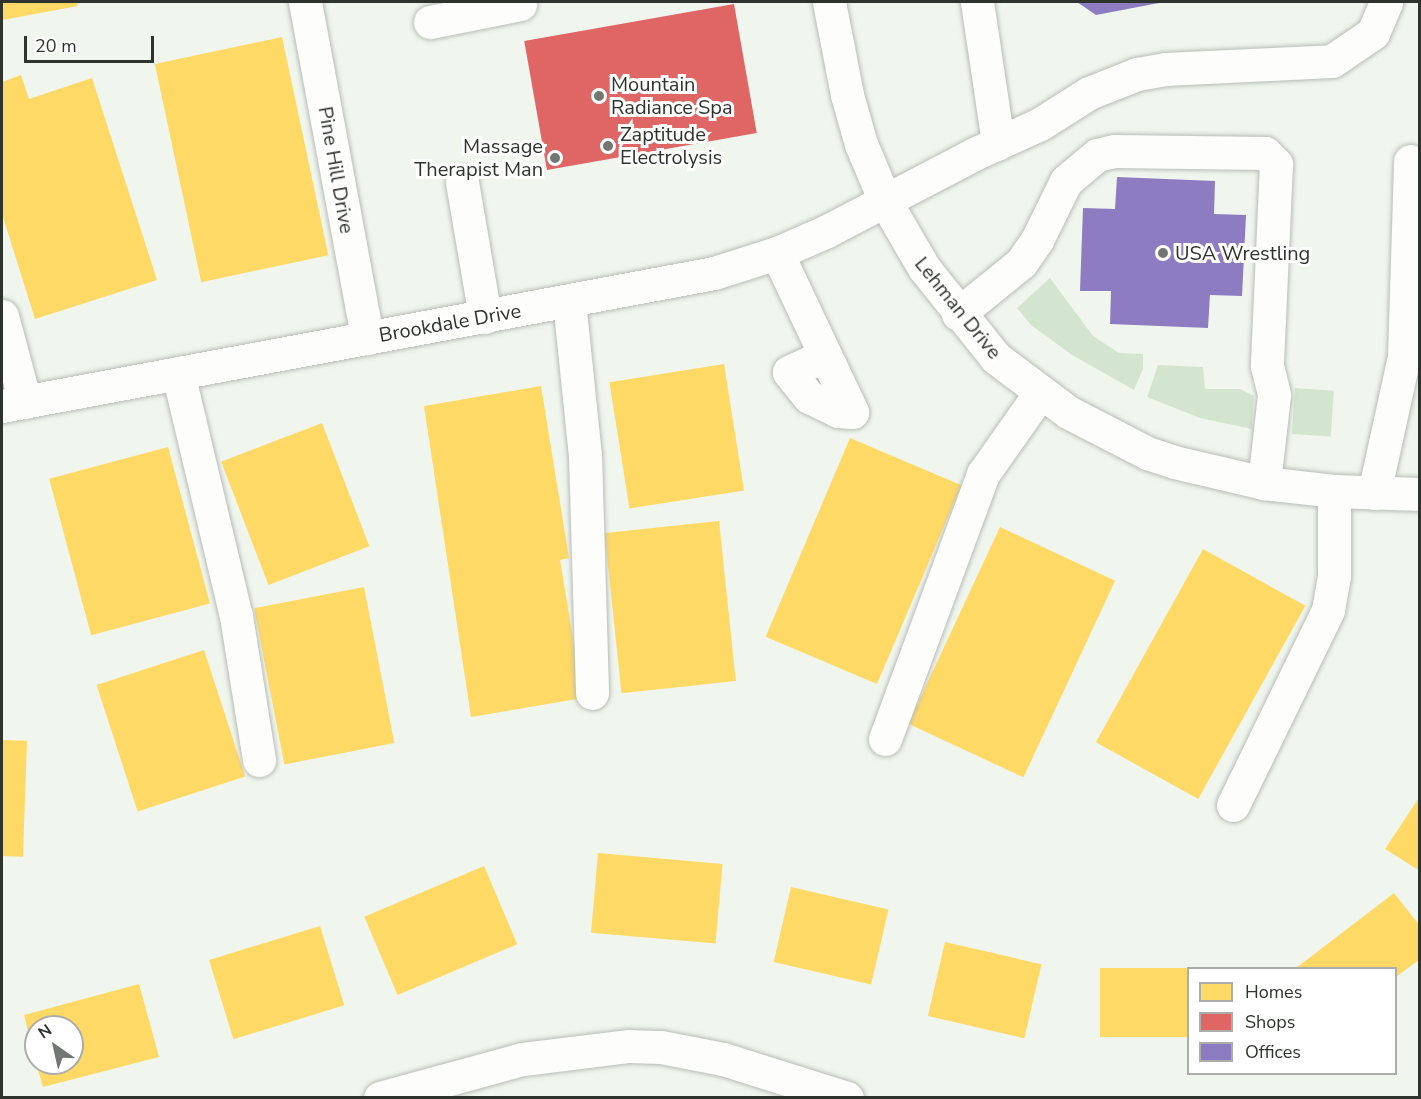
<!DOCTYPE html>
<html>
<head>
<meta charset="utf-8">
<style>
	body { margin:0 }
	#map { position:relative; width:1421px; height:1099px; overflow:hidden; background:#f0f6ee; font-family:"Nunito Sans",sans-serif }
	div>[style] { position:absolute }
	.green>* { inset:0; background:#d4e5cf; transform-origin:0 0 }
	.homes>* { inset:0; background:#ffd966; transform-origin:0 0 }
	.shops>* { inset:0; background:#e06666; transform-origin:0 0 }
	.offices>* { inset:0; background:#8e7cc3 }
	.roads { filter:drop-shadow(0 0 2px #b8bdb7) drop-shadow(0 0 2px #b8bdb7) }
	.minor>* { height:33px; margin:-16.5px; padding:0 16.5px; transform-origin:16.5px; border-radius:16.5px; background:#fdfefc }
	.dots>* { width:16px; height:16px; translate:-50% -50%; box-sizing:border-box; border:3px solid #fff; border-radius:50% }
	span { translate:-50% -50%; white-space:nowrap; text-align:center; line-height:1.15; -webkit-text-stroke:6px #fff; paint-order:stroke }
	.poi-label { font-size:20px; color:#2f332e }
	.left { translate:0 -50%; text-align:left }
	.right { translate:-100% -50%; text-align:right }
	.street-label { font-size:20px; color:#2f332e }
	.frame { position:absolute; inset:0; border:3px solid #2f332e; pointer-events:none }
	.legend { position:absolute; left:1187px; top:967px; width:210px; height:108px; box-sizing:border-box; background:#fff; border:2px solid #acadab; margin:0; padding:8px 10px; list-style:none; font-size:18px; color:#2f332e }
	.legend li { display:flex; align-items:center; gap:12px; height:30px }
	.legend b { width:30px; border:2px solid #acadab }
	.north { position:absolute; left:24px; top:1015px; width:60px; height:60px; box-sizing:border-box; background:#fff; border:2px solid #acadab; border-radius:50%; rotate:326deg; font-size:16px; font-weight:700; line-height:24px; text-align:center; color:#2f332e }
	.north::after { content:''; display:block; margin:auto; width:21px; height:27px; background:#737771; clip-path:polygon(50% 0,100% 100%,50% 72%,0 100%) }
	.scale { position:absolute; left:24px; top:36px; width:130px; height:27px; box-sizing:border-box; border:3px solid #2f332e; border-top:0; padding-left:8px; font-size:18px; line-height:21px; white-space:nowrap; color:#2f332e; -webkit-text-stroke:4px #fff; paint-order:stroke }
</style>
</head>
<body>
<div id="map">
	<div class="green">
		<i style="clip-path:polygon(1050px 278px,1093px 336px,1119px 353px,1143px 354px,1143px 369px,1134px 390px,1072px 355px,1031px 325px,1017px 308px)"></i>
		<i style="clip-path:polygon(1158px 365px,1203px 367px,1205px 389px,1240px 389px,1254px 396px,1252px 429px,1200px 418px,1147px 397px)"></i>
		<i style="left:1295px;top:388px;width:39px;height:46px;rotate:4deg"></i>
	</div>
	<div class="homes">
		<i style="clip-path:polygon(2px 2px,77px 2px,78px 6px,2px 20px)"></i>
		<i style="left:282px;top:37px;width:223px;height:130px;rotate:78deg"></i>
		<i style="clip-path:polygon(21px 75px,29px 99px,92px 78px,157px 280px,35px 319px,2px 214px,2px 82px)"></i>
		<i style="left:724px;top:364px;width:128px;height:116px;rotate:81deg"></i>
		<i style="clip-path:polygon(541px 386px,569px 558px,560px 560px,583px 698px,471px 717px,424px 406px)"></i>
		<i style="left:322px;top:423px;width:132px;height:108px;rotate:69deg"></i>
		<i style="left:850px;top:438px;width:121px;height:216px;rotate:23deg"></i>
		<i style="left:168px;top:447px;width:162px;height:123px;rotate:75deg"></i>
		<i style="left:719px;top:521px;width:161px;height:115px;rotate:84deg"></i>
		<i style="left:1000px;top:527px;width:127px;height:217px;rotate:25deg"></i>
		<i style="left:1203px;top:549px;width:117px;height:221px;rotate:29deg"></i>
		<i style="left:364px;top:587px;width:159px;height:112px;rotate:79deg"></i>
		<i style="left:204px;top:650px;width:133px;height:113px;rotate:72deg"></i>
		<i style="left:2px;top:740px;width:25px;height:116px;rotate:2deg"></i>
		<i style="clip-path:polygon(1420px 796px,1420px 871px,1385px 849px)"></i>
		<i style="left:598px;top:853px;width:125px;height:80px;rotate:5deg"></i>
		<i style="left:484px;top:866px;width:85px;height:130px;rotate:67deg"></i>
		<i style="left:791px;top:887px;width:100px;height:77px;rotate:13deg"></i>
		<i style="clip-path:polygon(1394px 893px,1420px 926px,1420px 959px,1396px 977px,1396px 968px,1296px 968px)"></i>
		<i style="left:320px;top:926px;width:83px;height:116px;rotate:73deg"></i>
		<i style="left:945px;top:942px;width:99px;height:76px;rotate:13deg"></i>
		<i style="left:1188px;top:968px;width:69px;height:88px;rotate:90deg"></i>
		<i style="clip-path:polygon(139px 984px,159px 1057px,43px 1087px,36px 1063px,72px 1063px,72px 1027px,36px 1027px,35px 1059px,24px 1015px)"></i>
	</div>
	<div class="shops">
		<i style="left:734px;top:4px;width:131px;height:213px;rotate:80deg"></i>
	</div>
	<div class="offices">
		<i style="clip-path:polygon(1077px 2px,1159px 2px,1159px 3px,1096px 15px)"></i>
		<i style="clip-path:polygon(1117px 177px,1215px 181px,1214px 214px,1246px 215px,1242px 296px,1210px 295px,1208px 328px,1110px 324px,1111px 291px,1080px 291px,1083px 208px,1115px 209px)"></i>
	</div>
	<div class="roads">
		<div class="minor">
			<i style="left:305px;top:2px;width:342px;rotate:79.5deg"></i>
			<i style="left:829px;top:2px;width:95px;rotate:79deg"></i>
			<i style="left:847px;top:95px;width:51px;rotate:74.1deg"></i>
			<i style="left:861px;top:144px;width:62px;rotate:67.2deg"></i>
			<i style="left:885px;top:201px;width:78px;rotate:59.8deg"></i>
			<i style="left:924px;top:268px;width:115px;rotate:51.3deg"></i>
			<i style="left:996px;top:358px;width:90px;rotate:36.9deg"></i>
			<i style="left:1068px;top:412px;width:89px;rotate:27.4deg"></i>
			<i style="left:1147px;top:453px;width:28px;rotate:18deg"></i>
			<i style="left:1174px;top:462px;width:92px;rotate:13.1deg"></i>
			<i style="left:1264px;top:483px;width:70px;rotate:6.5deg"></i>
			<i style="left:1334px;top:491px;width:86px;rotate:2deg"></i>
			<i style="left:977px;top:2px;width:143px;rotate:81.5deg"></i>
			<i style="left:430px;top:22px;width:92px;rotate:-11.3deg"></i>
			<i style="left:462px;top:182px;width:137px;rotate:80.3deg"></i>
			<i style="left:777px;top:253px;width:176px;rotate:64.7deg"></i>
			<i style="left:852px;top:412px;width:14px;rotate:-176deg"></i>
			<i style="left:838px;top:411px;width:32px;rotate:-154deg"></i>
			<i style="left:809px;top:397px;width:32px;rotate:-129deg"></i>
			<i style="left:789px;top:372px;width:38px;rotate:-25deg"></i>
			<i style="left:569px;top:301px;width:155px;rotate:84.1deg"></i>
			<i style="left:585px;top:455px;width:238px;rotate:88.3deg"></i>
			<i style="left:958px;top:314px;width:81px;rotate:-39deg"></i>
			<i style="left:1021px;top:263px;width:28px;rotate:-55deg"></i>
			<i style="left:1037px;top:240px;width:66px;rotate:-63.8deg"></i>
			<i style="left:1066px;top:181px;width:40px;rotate:-40deg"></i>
			<i style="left:1097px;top:155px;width:18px;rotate:-13deg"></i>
			<i style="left:1115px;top:151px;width:150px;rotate:0.8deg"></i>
			<i style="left:1265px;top:153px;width:16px;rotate:45deg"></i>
			<i style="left:1276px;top:164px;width:202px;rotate:92.6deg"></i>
			<i style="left:1267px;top:366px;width:30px;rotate:76deg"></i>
			<i style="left:1274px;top:395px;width:89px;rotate:96.5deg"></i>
			<i style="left:2px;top:316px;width:89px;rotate:75deg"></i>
			<i style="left:178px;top:373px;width:250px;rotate:76.6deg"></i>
			<i style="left:236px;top:616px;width:146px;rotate:80.9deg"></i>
			<i style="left:2px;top:406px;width:724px;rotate:-10.58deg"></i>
			<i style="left:714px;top:273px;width:66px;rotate:-17.6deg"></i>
			<i style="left:777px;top:253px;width:55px;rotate:-23.7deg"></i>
			<i style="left:827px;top:231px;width:166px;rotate:-27.6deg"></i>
			<i style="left:974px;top:154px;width:72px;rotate:-24.4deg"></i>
			<i style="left:1040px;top:124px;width:58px;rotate:-32.3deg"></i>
			<i style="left:1089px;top:93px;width:52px;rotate:-21.6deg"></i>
			<i style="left:1137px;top:74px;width:28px;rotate:-10deg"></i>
			<i style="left:1165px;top:69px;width:167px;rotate:-2.7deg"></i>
			<i style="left:1332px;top:61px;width:50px;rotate:-34.3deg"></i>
			<i style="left:1373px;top:33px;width:34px;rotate:-67deg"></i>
			<i style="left:1374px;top:493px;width:140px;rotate:-77.6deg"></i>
			<i style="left:1404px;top:356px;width:195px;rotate:-88.2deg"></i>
			<i style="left:885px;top:739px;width:283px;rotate:-69.7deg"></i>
			<i style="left:983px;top:474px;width:99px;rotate:-54.9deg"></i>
			<i style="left:1233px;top:805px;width:217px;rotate:-64deg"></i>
			<i style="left:1328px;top:610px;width:35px;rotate:-80deg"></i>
			<i style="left:1334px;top:576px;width:85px;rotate:-90deg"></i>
			<i style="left:380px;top:1098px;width:148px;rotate:-15.3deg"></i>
			<i style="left:523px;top:1059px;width:107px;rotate:-7deg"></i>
			<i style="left:629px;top:1046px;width:32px;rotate:2deg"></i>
			<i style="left:661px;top:1047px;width:63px;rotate:11deg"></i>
			<i style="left:723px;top:1059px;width:130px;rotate:17.5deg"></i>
		</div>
	</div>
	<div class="dots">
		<i style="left:599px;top:96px;background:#737771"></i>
		<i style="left:608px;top:146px;background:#737771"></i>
		<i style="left:555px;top:158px;background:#737771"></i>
		<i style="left:1163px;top:253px;background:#737771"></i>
	</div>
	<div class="poi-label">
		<span class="left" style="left:611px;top:96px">Mountain<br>Radiance Spa</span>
		<span class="left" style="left:620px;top:146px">Zaptitude<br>Electrolysis</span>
		<span class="right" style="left:543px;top:158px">Massage<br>Therapist Man</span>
		<span class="left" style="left:1175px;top:253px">USA Wrestling</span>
	</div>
	<div class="street-label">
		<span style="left:336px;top:170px;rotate:80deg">Pine Hill Drive</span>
		<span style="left:958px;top:308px;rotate:51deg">Lehman Drive</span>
		<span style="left:450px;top:323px;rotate:-10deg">Brookdale Drive</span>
	</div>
	<div class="frame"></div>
	<ul class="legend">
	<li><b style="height:16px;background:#ffd966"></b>Homes</li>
	<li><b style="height:16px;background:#e06666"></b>Shops</li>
	<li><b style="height:16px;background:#8e7cc3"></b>Offices</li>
	</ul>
	<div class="north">N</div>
	<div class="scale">20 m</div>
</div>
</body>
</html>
